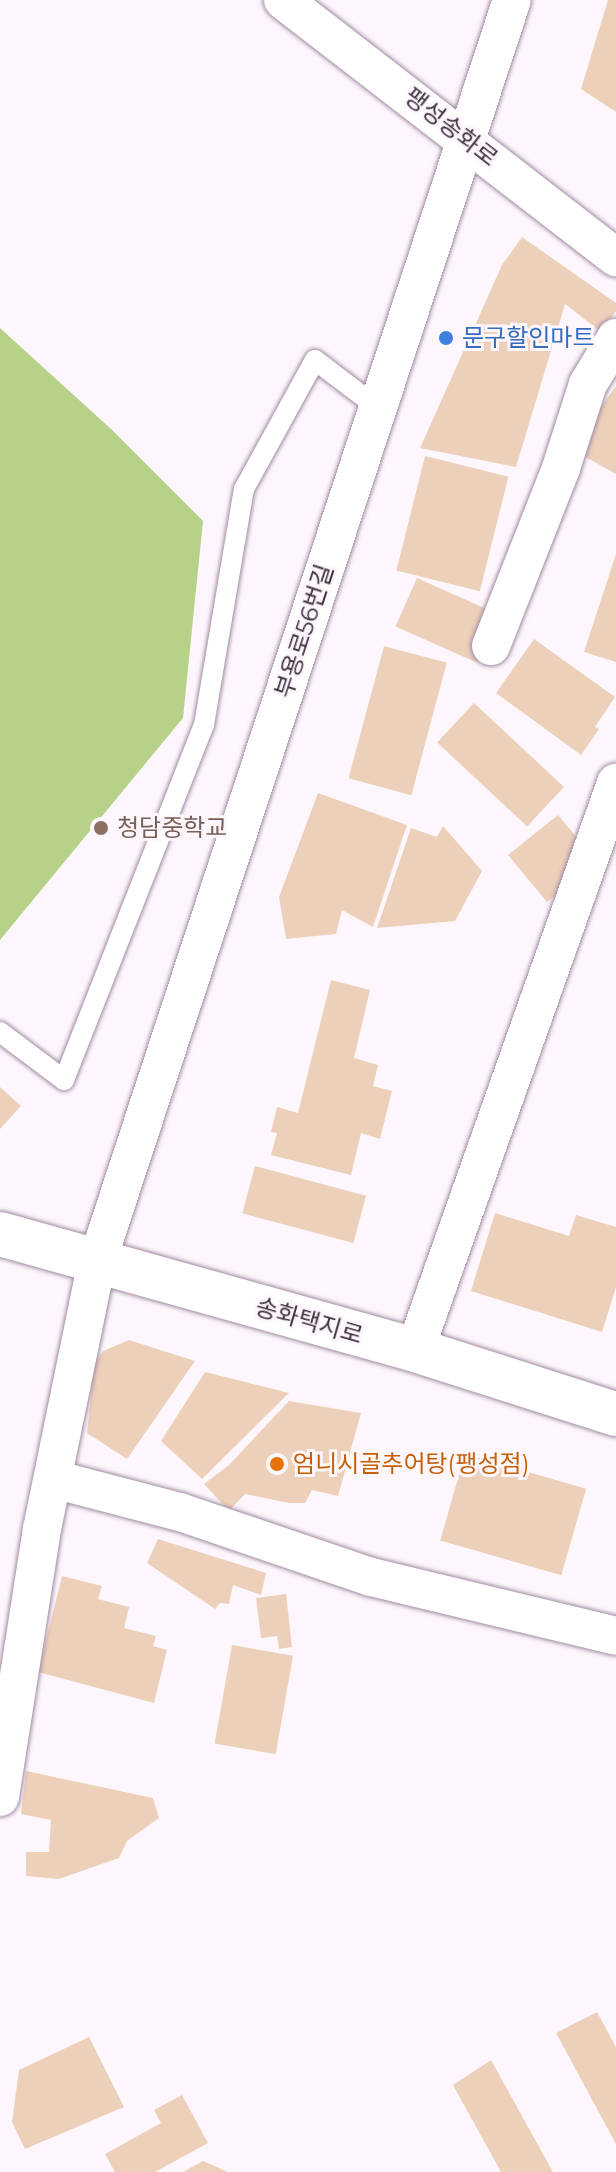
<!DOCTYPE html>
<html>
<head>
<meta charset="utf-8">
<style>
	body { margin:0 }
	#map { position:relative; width:616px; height:2172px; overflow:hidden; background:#fdf7fd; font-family:Montserrat,"Noto Sans KR",sans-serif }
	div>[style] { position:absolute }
	.green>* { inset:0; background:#b6d289 }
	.building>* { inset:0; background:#edd0ba; transform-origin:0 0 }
	.roads { filter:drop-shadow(0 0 2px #a18aa2) drop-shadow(0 0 2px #a18aa2) }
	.lane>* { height:20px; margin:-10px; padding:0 10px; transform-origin:10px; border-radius:10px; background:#fff }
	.street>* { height:38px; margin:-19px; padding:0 19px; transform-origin:19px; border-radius:19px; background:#fff }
	.secondary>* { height:44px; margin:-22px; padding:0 22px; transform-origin:22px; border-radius:22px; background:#fff }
	.dots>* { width:22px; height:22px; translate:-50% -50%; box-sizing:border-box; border:4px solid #fdf7fd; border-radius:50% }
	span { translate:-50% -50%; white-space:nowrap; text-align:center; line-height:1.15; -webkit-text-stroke:6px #fdf7fd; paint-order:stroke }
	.street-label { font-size:24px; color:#3c323c }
	.shop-label { font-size:24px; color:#366cbe }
	.left { translate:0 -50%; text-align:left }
	.education-label { font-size:24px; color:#785e54 }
	.food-label { font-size:24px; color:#c56008 }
</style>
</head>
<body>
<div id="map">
	<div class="green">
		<i style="clip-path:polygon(0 328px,111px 429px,203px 521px,183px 718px,0 940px)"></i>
	</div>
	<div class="building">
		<i style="clip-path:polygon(608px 0,616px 0,616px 112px,581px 89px)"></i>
		<i style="clip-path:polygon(522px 237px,616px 303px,616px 311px,601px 332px,565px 304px,516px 467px,420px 448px,502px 265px)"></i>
		<i style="clip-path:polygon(616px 386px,616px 474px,580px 454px,596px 414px)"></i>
		<i style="left:425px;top:456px;width:86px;height:118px;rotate:14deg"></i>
		<i style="clip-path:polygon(616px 554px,616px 662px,584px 652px)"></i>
		<i style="left:417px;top:578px;width:89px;height:53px;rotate:24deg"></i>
		<i style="clip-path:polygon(534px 639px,615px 697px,595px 727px,599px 729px,581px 755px,496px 693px)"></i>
		<i style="left:384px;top:646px;width:65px;height:137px;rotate:15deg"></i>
		<i style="left:474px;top:703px;width:123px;height:54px;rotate:43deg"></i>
		<i style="clip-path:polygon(318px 793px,407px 825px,373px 927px,342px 910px,336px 934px,286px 939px,279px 897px)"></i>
		<i style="clip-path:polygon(558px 815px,579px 840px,568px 885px,547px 902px,508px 855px)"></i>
		<i style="clip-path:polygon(443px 826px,482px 871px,455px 921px,377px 928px,411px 828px,437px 837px)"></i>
		<i style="clip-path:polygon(331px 980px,370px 990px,354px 1058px,378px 1065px,373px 1086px,392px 1091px,380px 1139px,361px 1133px,351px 1175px,271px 1155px,277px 1133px,271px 1132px,277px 1107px,298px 1113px)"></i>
		<i style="clip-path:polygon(0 1087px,21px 1106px,0 1129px)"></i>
		<i style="left:255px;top:1166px;width:115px;height:49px;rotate:15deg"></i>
		<i style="clip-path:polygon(495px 1213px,569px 1236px,576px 1215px,616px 1227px,616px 1287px,602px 1332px,471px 1291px)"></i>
		<i style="clip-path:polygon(129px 1340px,195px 1361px,127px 1459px,87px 1433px,94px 1364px,103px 1351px)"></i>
		<i style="clip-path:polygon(205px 1372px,289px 1393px,202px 1479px,161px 1441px)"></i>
		<i style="clip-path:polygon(289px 1401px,361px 1413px,338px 1496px,312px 1490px,305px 1503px,289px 1503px,245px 1494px,229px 1511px,204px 1484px,229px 1465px)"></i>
		<i style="left:465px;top:1454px;width:126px;height:90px;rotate:16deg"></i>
		<i style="clip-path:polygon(158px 1539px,266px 1573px,261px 1595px,233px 1585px,229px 1604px,220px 1603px,215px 1609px,147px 1563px)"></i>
		<i style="clip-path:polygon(62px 1576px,102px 1586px,98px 1599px,129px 1607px,124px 1628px,156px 1636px,153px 1646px,167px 1650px,154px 1703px,38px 1672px)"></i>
		<i style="clip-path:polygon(286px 1594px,292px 1647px,279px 1649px,277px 1636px,261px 1638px,256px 1598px)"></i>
		<i style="left:232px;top:1645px;width:62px;height:100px;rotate:10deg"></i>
		<i style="clip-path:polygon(26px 1771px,153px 1798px,159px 1818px,127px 1841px,119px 1858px,59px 1879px,26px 1876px,26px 1852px,49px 1852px,51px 1820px,21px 1814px)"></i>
		<i style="clip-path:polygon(597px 2012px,616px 2047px,616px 2144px,556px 2033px)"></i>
		<i style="clip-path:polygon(89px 2037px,124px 2107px,25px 2149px,12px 2122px,19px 2070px)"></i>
		<i style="clip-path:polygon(491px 2060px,553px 2172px,501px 2172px,453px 2085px)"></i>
		<i style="clip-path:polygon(182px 2095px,208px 2143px,155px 2172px,115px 2172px,105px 2154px,161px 2123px,154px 2110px)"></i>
		<i style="clip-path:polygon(203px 2161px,228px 2172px,183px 2172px)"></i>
	</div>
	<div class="roads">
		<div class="lane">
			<i style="left:0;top:1032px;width:80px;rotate:36.9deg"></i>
			<i style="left:64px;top:1080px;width:382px;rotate:-68.5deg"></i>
			<i style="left:204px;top:725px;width:239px;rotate:-80.4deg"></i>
			<i style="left:244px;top:489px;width:147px;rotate:-61.2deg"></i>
			<i style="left:315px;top:360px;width:78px;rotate:37.2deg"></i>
		</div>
		<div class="street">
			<i style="left:283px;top:0;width:421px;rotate:37.7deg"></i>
			<i style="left:491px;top:646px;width:191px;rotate:-68.5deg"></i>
			<i style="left:561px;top:468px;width:88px;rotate:-72.2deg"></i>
			<i style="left:588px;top:384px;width:54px;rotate:-58.7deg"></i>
			<i style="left:415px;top:1350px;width:602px;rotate:-70.48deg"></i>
			<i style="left:53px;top:1479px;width:131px;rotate:14.6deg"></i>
			<i style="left:180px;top:1512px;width:202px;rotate:18.8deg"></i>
			<i style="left:371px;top:1577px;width:252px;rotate:13.5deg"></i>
			<i style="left:0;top:1797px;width:271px;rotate:-81.1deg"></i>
			<i style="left:42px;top:1529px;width:273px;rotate:-78.4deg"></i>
			<i style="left:97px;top:1262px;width:1328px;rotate:-71.8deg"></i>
		</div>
		<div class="secondary">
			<i style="left:0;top:1234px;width:431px;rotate:15.6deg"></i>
			<i style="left:415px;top:1350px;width:211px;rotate:17.7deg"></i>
		</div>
	</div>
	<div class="dots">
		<i style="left:446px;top:338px;background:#3f7fe0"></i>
		<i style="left:101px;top:828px;background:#8d6e63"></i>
		<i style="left:277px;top:1464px;background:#e8710a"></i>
	</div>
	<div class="street-label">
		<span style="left:451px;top:127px;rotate:38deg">팽성송화로</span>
		<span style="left:304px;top:631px;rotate:-72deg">부용로56번길</span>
		<span style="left:309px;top:1321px;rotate:16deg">송화택지로</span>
	</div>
	<div class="shop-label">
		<span class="left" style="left:462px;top:338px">문구할인마트</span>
	</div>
	<div class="education-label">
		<span class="left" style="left:117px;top:828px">청담중학교</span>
	</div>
	<div class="food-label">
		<span class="left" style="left:293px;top:1464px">엄니시골추어탕(팽성점)</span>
	</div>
</div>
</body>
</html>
